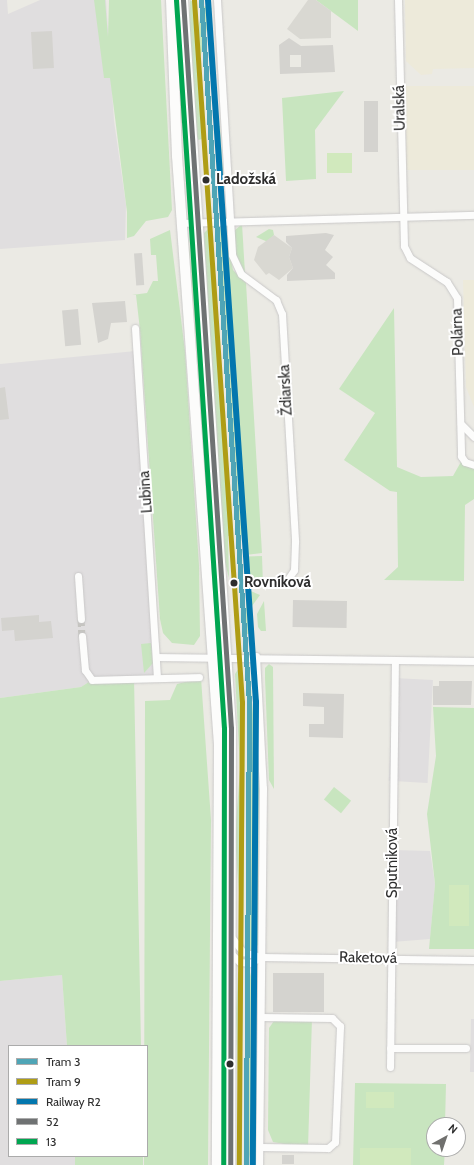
<!DOCTYPE html>
<html>
<head>
<meta charset="utf-8">
<style>
	body { margin:0 }
	#map { position:relative; width:474px; height:1165px; overflow:hidden; background:#ebeae4; font-family:Cabin,sans-serif }
	div>[style] { position:absolute }
	.industrial>* { inset:0; background:#e0dedf; transform-origin:0 0 }
	.education>* { inset:0; background:#edeada; transform-origin:0 0 }
	.green>* { inset:0; background:#c8e5bf; transform-origin:0 0 }
	.pitch>* { inset:0; background:#d1e9bd; transform-origin:0 0 }
	.plaza>* { inset:0; background:#d9d8d2 }
	.building>* { inset:0; background:#d4d3cf; transform-origin:0 0 }
	.street-tunnel>* { height:7px; margin-top:-3.5px; transform-origin:0; background:repeating-linear-gradient(90deg,#c5c4c0 0 7px,transparent 0 10.5px) }
	.roads { filter:drop-shadow(0 0 1px #c9c8c8) drop-shadow(0 0 1px #c9c8c8) }
	.street>* { height:7px; margin:-3.5px; padding:0 3.5px; transform-origin:3.5px; border-radius:3.5px; background:#fcfcfb }
	.secondary>* { height:10px; margin:-5px; padding:0 5px; transform-origin:5px; border-radius:5px; background:#fcfcfb }
	.bus-1>* { height:5px; margin:-2.5px; padding:0 2.5px; transform-origin:2.5px; border-radius:2.5px; background:#6f7273 }
	.bus-2>* { height:5px; margin:-2.5px; padding:0 2.5px; transform-origin:2.5px; border-radius:2.5px; background:#00a651 }
	.rail-1>* { height:6px; margin:-3px; padding:0 3px; transform-origin:3px; border-radius:3px; background:#0377ae }
	.tram-1>* { height:5px; margin:-2.5px; padding:0 2.5px; transform-origin:2.5px; border-radius:2.5px; background:#4fa5b6 }
	.tram-2>* { height:5px; margin:-2.5px; padding:0 2.5px; transform-origin:2.5px; border-radius:2.5px; background:#af9d15 }
	.dots>* { width:11px; height:11px; translate:-50% -50%; box-sizing:border-box; border:2px solid #fff; border-radius:50% }
	span { translate:-50% -50%; white-space:nowrap; text-align:center; line-height:1.15; -webkit-text-stroke:4px #fff; paint-order:stroke }
	.street-label { font-size:15px; color:#2e2e2e }
	.stop-label { font-size:15px; color:#2e2e2e; font-weight:700 }
	.left { translate:0 -50%; text-align:left }
	.legend { position:absolute; left:8px; top:1045px; width:140px; height:112px; box-sizing:border-box; background:#fff; border:1px solid #ababab; margin:0; padding:5px 7px; list-style:none; font-size:12px; color:#2e2e2e }
	.legend li { display:flex; align-items:center; gap:8px; height:20px }
	.legend b { width:20px; border:1px solid #ababab }
	.north { position:absolute; left:426px; top:1117px; width:40px; height:40px; box-sizing:border-box; background:#fff; border:1px solid #ababab; border-radius:50%; rotate:40deg; font-size:11px; font-weight:700; line-height:16px; text-align:center; color:#2e2e2e }
	.north::after { content:''; display:block; margin:auto; width:14px; height:18px; background:#70706e; clip-path:polygon(50% 0,100% 100%,50% 72%,0 100%) }
</style>
</head>
<body>
<div id="map">
	<div class="industrial">
		<i style="clip-path:polygon(0 0,7px 0,8px 14px,40px 0,106px 0,114px 121px,126px 205px,125px 240px,0 249px)"></i>
		<i style="clip-path:polygon(136px 351px,157px 676px,92px 680px,81px 687px,0 698px,0 364px)"></i>
		<i style="left:394px;top:678px;width:39px;height:103px;rotate:3deg"></i>
		<i style="clip-path:polygon(393px 850px,430px 851px,435px 884px,430px 939px,392px 942px)"></i>
		<i style="clip-path:polygon(62px 975px,67px 1046px,9px 1046px,9px 1156px,75px 1156px,76px 1165px,0 1165px,0 981px)"></i>
		<i style="clip-path:polygon(471px 1019px,474px 1019px,474px 1072px,470px 1072px)"></i>
	</div>
	<div class="education">
		<i style="clip-path:polygon(405px 0,474px 0,474px 68px,433px 69px,432px 74px,421px 75px,406px 61px)"></i>
		<i style="left:474px;top:86px;width:84px;height:68px;rotate:90deg"></i>
		<i style="clip-path:polygon(463px 280px,474px 280px,474px 407px,466px 387px)"></i>
	</div>
	<div class="green">
		<i style="clip-path:polygon(94px 0,105px 0,108px 37px,109px 0,161px 0,172px 210px,168px 217px,146px 221px,134px 236px,127px 238px,127px 212px,110px 78px,104px 78px)"></i>
		<i style="clip-path:polygon(174px 0,181px 47px,191px 204px,188px 204px)"></i>
		<i style="clip-path:polygon(190px 0,196px 4px,204px 126px,201px 126px,202px 139px,198px 140px,193px 116px,188px 42px)"></i>
		<i style="clip-path:polygon(316px 0,358px 0,358px 31px)"></i>
		<i style="left:203px;top:6px;width:9px;height:119px;rotate:13deg"></i>
		<i style="clip-path:polygon(344px 91px,315px 130px,316px 179px,286px 181px,282px 98px)"></i>
		<i style="clip-path:polygon(216px 126px,220px 126px,224px 185px,219px 186px)"></i>
		<i style="clip-path:polygon(242px 224px,245px 273px,235px 252px,234px 231px)"></i>
		<i style="clip-path:polygon(218px 225px,226px 233px,233px 270px,246px 283px,262px 553px,245px 555px,243px 535px,238px 536px)"></i>
		<i style="clip-path:polygon(211px 226px,232px 536px,228px 536px,229px 578px,224px 559px,206px 314px,204px 233px)"></i>
		<i style="clip-path:polygon(269px 229px,273px 230px,274px 235px,268px 242px,256px 237px)"></i>
		<i style="clip-path:polygon(170px 230px,185px 351px,199px 565px,200px 636px,194px 645px,172px 643px,163px 633px,160px 619px,140px 330px,136px 295px,132px 295px,147px 293px,153px 281px,158px 281px,156px 255px,151px 255px,150px 239px)"></i>
		<i style="clip-path:polygon(188px 237px,199px 329px,215px 564px,209px 514px)"></i>
		<i style="clip-path:polygon(394px 308px,397px 467px,421px 477px,453px 476px,462px 460px,474px 465px,474px 499px,465px 505px,464px 581px,384px 580px,398px 567px,397px 492px,390px 491px,344px 460px,375px 413px,339px 389px)"></i>
		<i style="left:262px;top:556px;width:27px;height:17px;rotate:88deg"></i>
		<i style="clip-path:polygon(246px 589px,260px 595px,252px 606px,250px 634px,246px 634px)"></i>
		<i style="clip-path:polygon(264px 601px,266px 631px,261px 631px,258px 627px,257px 614px)"></i>
		<i style="clip-path:polygon(151px 643px,153px 663px,144px 673px,141px 644px)"></i>
		<i style="clip-path:polygon(242px 663px,245px 716px,243px 948px,235px 838px,240px 769px,235px 674px)"></i>
		<i style="clip-path:polygon(249px 664px,259px 789px,258px 945px,253px 951px,250px 951px)"></i>
		<i style="clip-path:polygon(269px 664px,273px 667px,274px 789px,269px 780px,265px 678px,265px 668px)"></i>
		<i style="clip-path:polygon(220px 668px,224px 729px,227px 879px,222px 729px)"></i>
		<i style="clip-path:polygon(134px 677px,141px 1046px,67px 1046px,62px 975px,0 981px,0 698px,81px 687px,92px 680px)"></i>
		<i style="clip-path:polygon(201px 678px,211px 820px,208px 1165px,144px 1165px,145px 701px,170px 700px,177px 684px)"></i>
		<i style="clip-path:polygon(433px 707px,474px 708px,474px 949px,429px 949px,435px 884px,427px 814px,436px 756px)"></i>
		<i style="left:334px;top:787px;width:22px;height:16px;rotate:39deg"></i>
		<i style="clip-path:polygon(223px 956px,227px 960px,226px 1165px,222px 1125px)"></i>
		<i style="clip-path:polygon(243px 967px,241px 1121px,239px 1121px,236px 1013px,238px 973px)"></i>
		<i style="clip-path:polygon(249px 968px,256px 997px,256px 1038px,253px 1039px,251px 1150px,248px 1163px)"></i>
		<i style="clip-path:polygon(312px 1018px,308px 1148px,273px 1142px,268px 1130px,269px 1028px,274px 1021px)"></i>
		<i style="clip-path:polygon(355px 1083px,446px 1084px,445px 1125px,434px 1125px,434px 1149px,445px 1149px,444px 1165px,353px 1165px)"></i>
		<i style="left:75px;top:1156px;width:68px;height:9px"></i>
	</div>
	<div class="pitch">
		<i style="left:352px;top:153px;width:20px;height:25px;rotate:90deg"></i>
		<i style="left:449px;top:885px;width:20px;height:41px"></i>
		<i style="left:366px;top:1092px;width:28px;height:16px"></i>
		<i style="left:360px;top:1148px;width:51px;height:17px"></i>
	</div>
	<div class="plaza">
		<i style="clip-path:polygon(308px 0,316px 0,331px 11px,331px 38px,300px 39px,287px 29px)"></i>
		<i style="clip-path:polygon(274px 235px,292px 248px,289px 257px,293px 268px,279px 280px,269px 273px,266px 275px,254px 260px,258px 247px)"></i>
	</div>
	<div class="building">
		<i style="left:52px;top:31px;width:37px;height:21px;rotate:87deg"></i>
		<i style="clip-path:polygon(evenodd,289px 38px,301px 46px,333px 45px,335px 72px,280px 74px,279px 45px,289px 38px,290px 55px,301px 55px,301px 67px,290px 67px,290px 55px)"></i>
		<i style="left:364px;top:101px;width:14px;height:51px"></i>
		<i style="clip-path:polygon(326px 233px,334px 235px,325px 250px,333px 257px,326px 265px,335px 273px,335px 279px,287px 281px,287px 275px,293px 268px,289px 257px,292px 248px,286px 242px,286px 236px)"></i>
		<i style="left:142px;top:253px;width:32px;height:8px;rotate:86deg"></i>
		<i style="clip-path:polygon(125px 301px,127px 322px,111px 323px,108px 339px,98px 343px,92px 303px)"></i>
		<i style="left:78px;top:309px;width:36px;height:16px;rotate:85deg"></i>
		<i style="clip-path:polygon(5px 387px,9px 419px,0 420px,0 388px)"></i>
		<i style="left:293px;top:600px;width:54px;height:27px;rotate:1deg"></i>
		<i style="clip-path:polygon(39px 615px,39px 622px,51px 621px,53px 638px,15px 641px,14px 630px,2px 631px,1px 618px)"></i>
		<i style="clip-path:polygon(439px 681px,472px 681px,471px 705px,433px 705px,433px 686px,439px 686px)"></i>
		<i style="clip-path:polygon(303px 693px,344px 694px,343px 738px,309px 737px,309px 724px,324px 724px,324px 707px,303px 706px)"></i>
		<i style="left:273px;top:973px;width:51px;height:39px"></i>
		<i style="left:282px;top:1155px;width:12px;height:9px"></i>
	</div>
	<div class="street-tunnel">
		<i style="left:81px;top:619px;width:17px;rotate:87deg"></i>
	</div>
	<div class="roads">
		<div class="street">
			<i style="left:217px;top:0;width:255px;rotate:86.6deg"></i>
			<i style="left:232px;top:255px;width:21px;rotate:65deg"></i>
			<i style="left:241px;top:274px;width:44px;rotate:36.6deg"></i>
			<i style="left:276px;top:300px;width:15px;rotate:67deg"></i>
			<i style="left:282px;top:314px;width:228px;rotate:86.7deg"></i>
			<i style="left:295px;top:542px;width:28px;rotate:92deg"></i>
			<i style="left:294px;top:570px;width:11px;rotate:124deg"></i>
			<i style="left:398px;top:0;width:246px;rotate:88.6deg"></i>
			<i style="left:404px;top:246px;width:13px;rotate:63deg"></i>
			<i style="left:410px;top:258px;width:44px;rotate:33deg"></i>
			<i style="left:447px;top:282px;width:19px;rotate:58deg"></i>
			<i style="left:457px;top:298px;width:158px;rotate:88.5deg"></i>
			<i style="left:461px;top:456px;width:7px;rotate:56deg"></i>
			<i style="left:465px;top:462px;width:9px;rotate:18deg"></i>
			<i style="left:182px;top:223px;width:292px;rotate:-1.6deg"></i>
			<i style="left:135px;top:328px;width:349px;rotate:86.4deg"></i>
			<i style="left:461px;top:424px;width:18px;rotate:45deg"></i>
			<i style="left:78px;top:576px;width:43px;rotate:86deg"></i>
			<i style="left:82px;top:636px;width:34px;rotate:85deg"></i>
			<i style="left:85px;top:670px;width:12px;rotate:55deg"></i>
			<i style="left:92px;top:680px;width:107px;rotate:-1.6deg"></i>
			<i style="left:256px;top:656px;width:132px;rotate:87deg"></i>
			<i style="left:263px;top:788px;width:377px;rotate:90.6deg"></i>
			<i style="left:157px;top:657px;width:317px;rotate:0.7deg"></i>
			<i style="left:232px;top:938px;width:18px;rotate:52deg"></i>
			<i style="left:243px;top:952px;width:19px;rotate:16deg"></i>
			<i style="left:261px;top:957px;width:213px;rotate:0.8deg"></i>
			<i style="left:219px;top:942px;width:29px;rotate:44deg"></i>
			<i style="left:240px;top:962px;width:10px;rotate:6deg"></i>
			<i style="left:250px;top:963px;width:13px;rotate:-29deg"></i>
			<i style="left:390px;top:1048px;width:76px"></i>
			<i style="left:390px;top:1067px;width:407px;rotate:-89.3deg"></i>
			<i style="left:260px;top:1147px;width:68px;rotate:0.8deg"></i>
			<i style="left:328px;top:1148px;width:9px;rotate:-41deg"></i>
			<i style="left:335px;top:1142px;width:116px;rotate:-87.5deg"></i>
			<i style="left:340px;top:1026px;width:11px;rotate:-135deg"></i>
			<i style="left:332px;top:1018px;width:71px;rotate:-179.2deg"></i>
		</div>
		<div class="secondary">
			<i style="left:171px;top:0;width:156px;rotate:87.8deg"></i>
			<i style="left:177px;top:156px;width:590px;rotate:85.92deg"></i>
			<i style="left:219px;top:745px;width:420px;rotate:90.3deg"></i>
			<i style="left:183px;top:0;width:730px;rotate:86.23deg"></i>
			<i style="left:231px;top:728px;width:437px;rotate:90.1deg"></i>
		</div>
	</div>
	<div class="bus-1">
		<i style="left:183px;top:0;width:730px;rotate:86.23deg"></i>
		<i style="left:231px;top:728px;width:437px;rotate:90.1deg"></i>
	</div>
	<div class="bus-2">
		<i style="left:176px;top:0;width:730px;rotate:86.23deg"></i>
		<i style="left:224px;top:728px;width:437px;rotate:90.1deg"></i>
	</div>
	<div class="rail-1">
		<i style="left:208px;top:0;width:704px;rotate:86.09deg"></i>
		<i style="left:256px;top:702px;width:463px;rotate:90.4deg"></i>
	</div>
	<div class="tram-1">
		<i style="left:201px;top:0;width:704px;rotate:86.09deg"></i>
		<i style="left:249px;top:702px;width:463px;rotate:90.4deg"></i>
	</div>
	<div class="tram-2">
		<i style="left:194px;top:0;width:704px;rotate:86.09deg"></i>
		<i style="left:242px;top:702px;width:463px;rotate:90.4deg"></i>
	</div>
	<div class="dots">
		<i style="left:206px;top:180px;background:#2e2e2e"></i>
		<i style="left:234px;top:583px;background:#2e2e2e"></i>
		<i style="left:230px;top:1064px;background:#2e2e2e"></i>
	</div>
	<div class="street-label">
		<span style="left:400px;top:108px;rotate:-91deg">Uralská</span>
		<span style="left:458px;top:332px;rotate:-92deg">Polárna</span>
		<span style="left:286px;top:390px;rotate:-93deg">Ždiarska</span>
		<span style="left:146px;top:492px;rotate:-94deg">Lubina</span>
		<span style="left:393px;top:863px;rotate:-90deg">Sputniková</span>
		<span style="left:368px;top:958px;rotate:1deg">Raketová</span>
	</div>
	<div class="stop-label">
		<span class="left" style="left:216px;top:180px">Ladožská</span>
		<span class="left" style="left:244px;top:583px">Rovníková</span>
	</div>
	<ul class="legend">
	<li><b style="height:5px;background:#4fa5b6"></b>Tram 3</li>
	<li><b style="height:5px;background:#af9d15"></b>Tram 9</li>
	<li><b style="height:5px;background:#0377ae"></b>Railway R2</li>
	<li><b style="height:5px;background:#6f7273"></b>52</li>
	<li><b style="height:5px;background:#00a651"></b>13</li>
	</ul>
	<div class="north">N</div>
</div>
</body>
</html>
